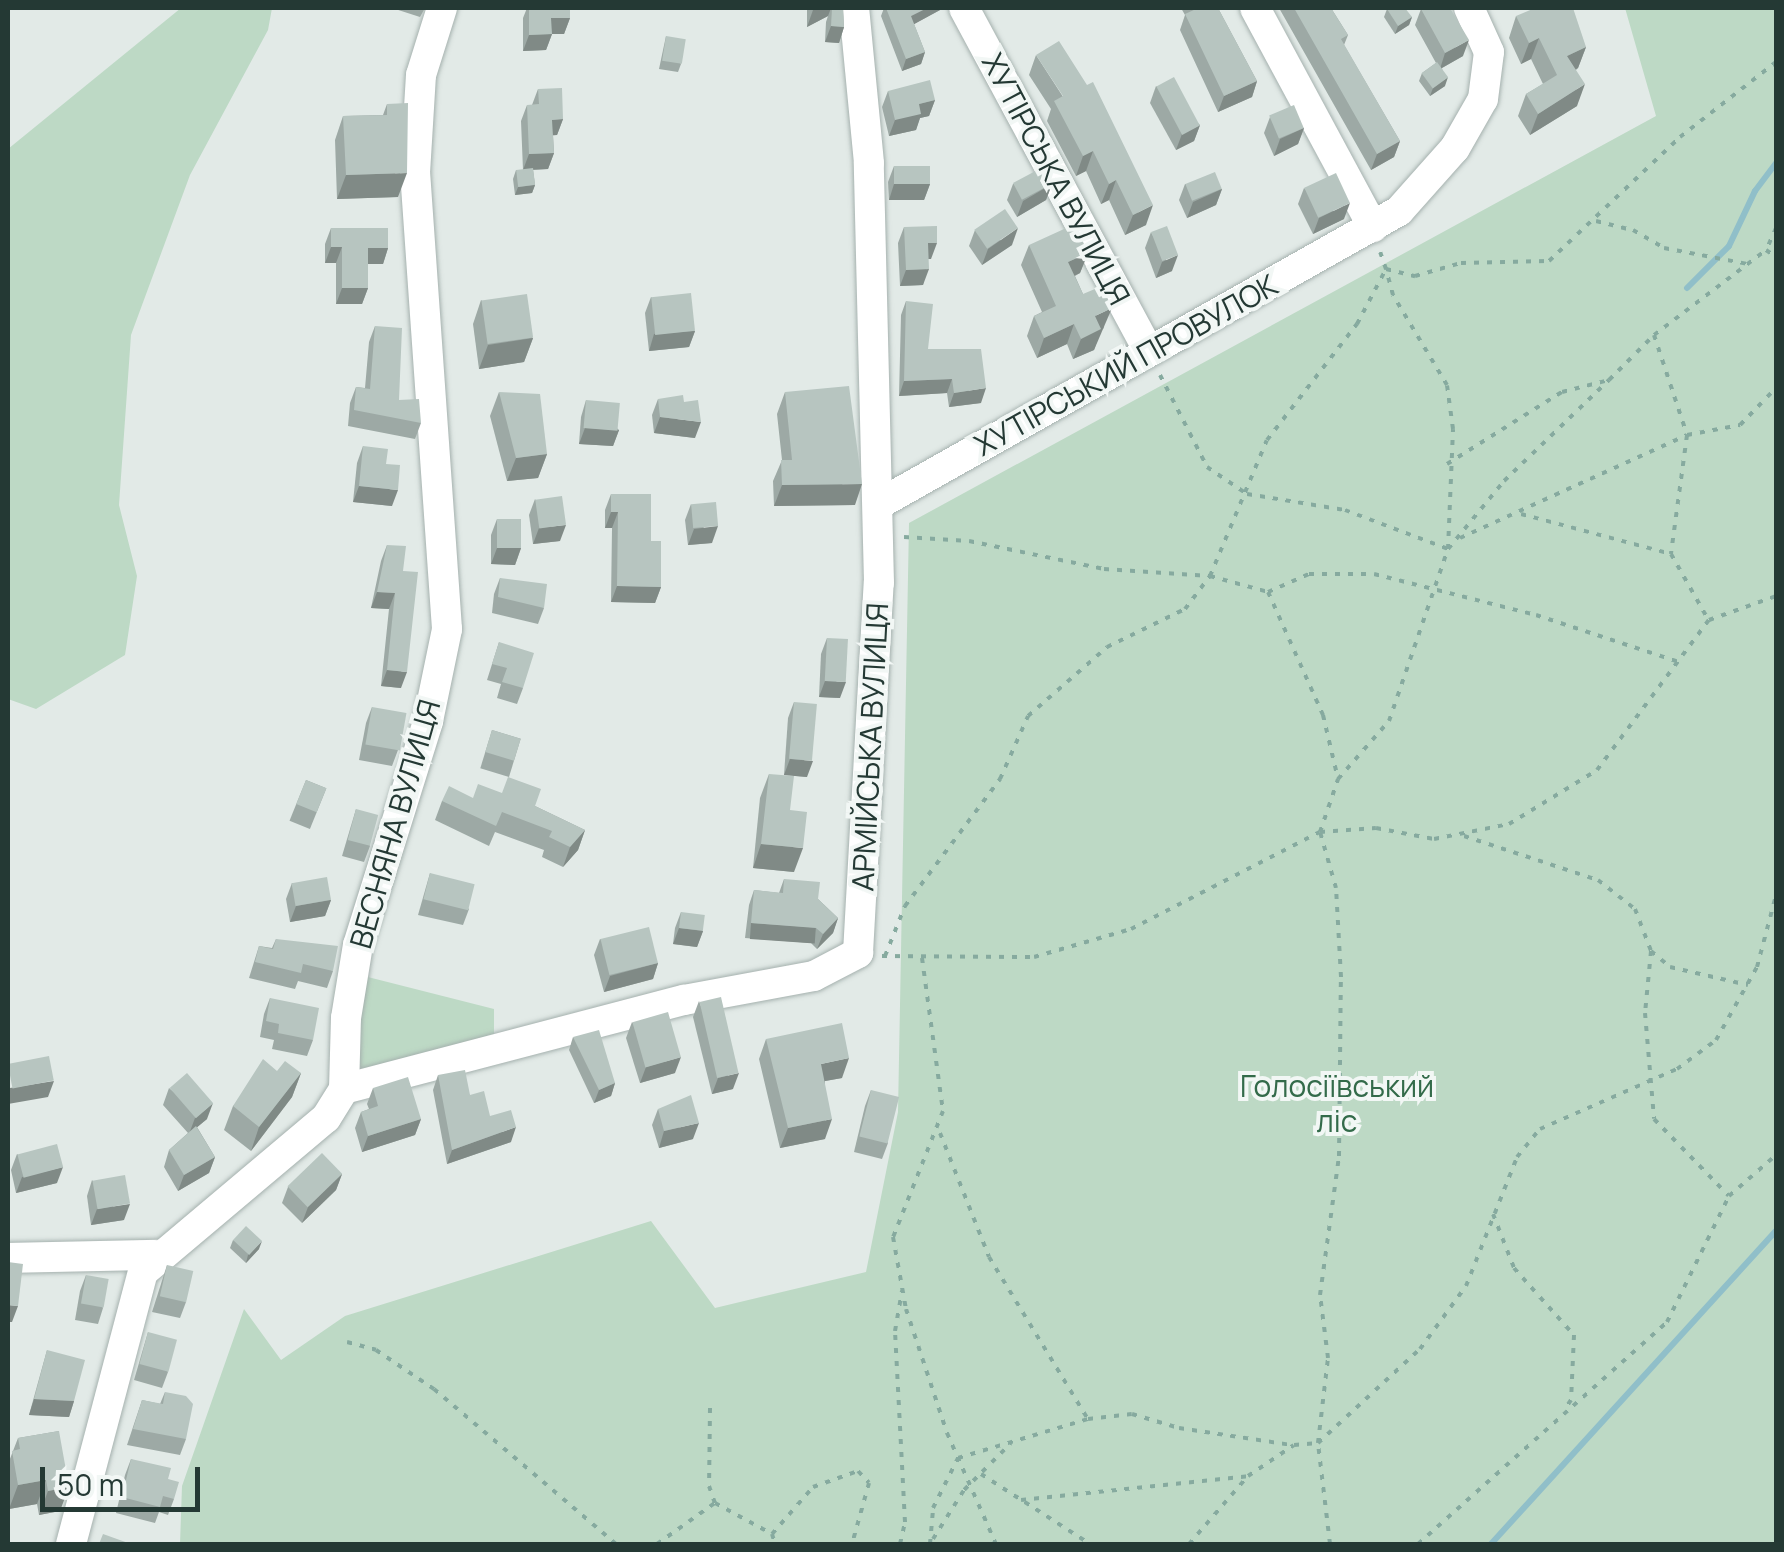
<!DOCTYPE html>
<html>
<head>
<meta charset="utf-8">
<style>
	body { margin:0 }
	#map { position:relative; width:1784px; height:1552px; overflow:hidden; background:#e2eae7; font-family:Manrope,sans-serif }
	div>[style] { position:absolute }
	.green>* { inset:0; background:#bdd9c5 }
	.stream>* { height:6px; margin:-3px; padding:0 3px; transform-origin:3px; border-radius:3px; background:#90bfc9 }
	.path>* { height:4px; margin-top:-2px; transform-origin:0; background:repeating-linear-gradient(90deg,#86aa9f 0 5px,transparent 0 13px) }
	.roads { filter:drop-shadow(0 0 2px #a5b1ae) drop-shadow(0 0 2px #a5b1ae) }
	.minor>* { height:30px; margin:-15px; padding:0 15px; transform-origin:15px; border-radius:15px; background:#fff }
	.wall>* { inset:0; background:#9da9a5; transform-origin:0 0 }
	.shaded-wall>* { inset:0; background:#808a86; transform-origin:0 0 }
	.building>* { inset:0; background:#b7c5c0; transform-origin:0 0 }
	span { translate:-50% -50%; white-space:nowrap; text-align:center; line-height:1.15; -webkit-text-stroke:8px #f2f7f5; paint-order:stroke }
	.street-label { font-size:30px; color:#243934 }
	.park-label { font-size:30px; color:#336b4a }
	.frame { position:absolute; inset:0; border:10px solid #243934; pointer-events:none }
	.scale { position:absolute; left:40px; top:1467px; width:160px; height:45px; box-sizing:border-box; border:5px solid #243934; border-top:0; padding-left:12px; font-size:30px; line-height:35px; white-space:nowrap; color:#243934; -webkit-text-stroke:8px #f2f7f5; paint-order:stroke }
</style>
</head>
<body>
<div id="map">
	<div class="green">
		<i style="clip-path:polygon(181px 8px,272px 8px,268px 30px,190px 175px,131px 335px,119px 505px,137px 576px,125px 655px,36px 709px,8px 699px,8px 149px)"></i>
		<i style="clip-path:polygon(1625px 8px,1776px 8px,1776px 1544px,180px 1544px,182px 1486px,244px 1309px,281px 1360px,345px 1316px,651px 1221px,715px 1308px,866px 1272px,898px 1112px,909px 523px,1656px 116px)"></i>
		<i style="clip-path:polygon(352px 973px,494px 1009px,494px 1047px,374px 1081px,349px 1055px)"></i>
	</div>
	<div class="stream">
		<i style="left:1687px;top:288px;width:59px;rotate:-45deg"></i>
		<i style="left:1729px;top:246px;width:61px;rotate:-64.7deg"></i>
		<i style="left:1755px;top:191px;width:35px;rotate:-53deg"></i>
		<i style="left:1491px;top:1544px;width:423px;rotate:-47.7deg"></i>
	</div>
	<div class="path">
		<i style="left:1596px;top:221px;width:38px;rotate:14deg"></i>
		<i style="left:1633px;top:230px;width:36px;rotate:30deg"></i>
		<i style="left:1664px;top:248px;width:86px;rotate:10.8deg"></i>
		<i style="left:1776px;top:228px;width:24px;rotate:114deg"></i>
		<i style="left:1766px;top:250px;width:12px;rotate:35deg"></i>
		<i style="left:1654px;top:335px;width:105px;rotate:71.7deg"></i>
		<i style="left:1687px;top:435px;width:120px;rotate:97.7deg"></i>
		<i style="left:1671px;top:554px;width:75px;rotate:60.4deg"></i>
		<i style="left:1160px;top:375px;width:103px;rotate:62.9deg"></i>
		<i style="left:1207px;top:467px;width:48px;rotate:34deg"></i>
		<i style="left:1247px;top:494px;width:99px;rotate:9.3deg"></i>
		<i style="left:1345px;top:510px;width:110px;rotate:20.7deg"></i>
		<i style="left:1448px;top:549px;width:88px;rotate:-50.5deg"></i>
		<i style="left:1504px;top:481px;width:146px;rotate:-43.9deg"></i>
		<i style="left:1447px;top:464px;width:136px;rotate:-32.1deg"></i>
		<i style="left:1562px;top:392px;width:49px;rotate:-14.3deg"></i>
		<i style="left:1609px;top:380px;width:64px;rotate:-45deg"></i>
		<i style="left:1654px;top:335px;width:141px;rotate:-37.2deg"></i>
		<i style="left:1521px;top:514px;width:155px;rotate:14.9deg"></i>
		<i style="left:904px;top:537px;width:65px;rotate:3.5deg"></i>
		<i style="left:969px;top:541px;width:138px;rotate:11.7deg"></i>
		<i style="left:1104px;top:569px;width:106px;rotate:3.8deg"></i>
		<i style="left:1210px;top:576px;width:60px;rotate:15.4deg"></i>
		<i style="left:1268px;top:592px;width:45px;rotate:-23.7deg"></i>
		<i style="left:1309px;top:574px;width:65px"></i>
		<i style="left:1374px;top:574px;width:167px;rotate:14.2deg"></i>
		<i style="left:1536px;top:615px;width:151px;rotate:18.2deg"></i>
		<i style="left:1460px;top:538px;width:249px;rotate:-24.4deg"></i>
		<i style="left:1687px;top:435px;width:54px;rotate:-10.7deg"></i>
		<i style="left:1740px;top:425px;width:52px;rotate:-45.8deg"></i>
		<i style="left:1268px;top:592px;width:135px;rotate:65.9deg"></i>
		<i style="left:1323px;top:715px;width:66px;rotate:76.8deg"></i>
		<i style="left:1464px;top:836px;width:141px;rotate:18.2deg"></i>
		<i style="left:1598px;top:880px;width:47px;rotate:38.1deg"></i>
		<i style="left:1635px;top:909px;width:45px;rotate:69.1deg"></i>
		<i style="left:1651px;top:951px;width:62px;rotate:95.5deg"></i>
		<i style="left:1645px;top:1013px;width:106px;rotate:85.1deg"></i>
		<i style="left:1654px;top:1119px;width:107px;rotate:45.8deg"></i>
		<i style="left:1651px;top:951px;width:25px;rotate:40deg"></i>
		<i style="left:1670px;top:967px;width:80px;rotate:13deg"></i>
		<i style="left:882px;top:956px;width:152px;rotate:0.4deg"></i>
		<i style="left:1034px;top:957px;width:101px;rotate:-16.1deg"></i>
		<i style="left:1131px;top:929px;width:212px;rotate:-27.2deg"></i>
		<i style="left:1320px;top:832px;width:56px;rotate:-4.1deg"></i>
		<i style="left:1376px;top:828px;width:59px;rotate:10.7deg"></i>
		<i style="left:1434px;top:839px;width:76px;rotate:-11.3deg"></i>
		<i style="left:1509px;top:824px;width:103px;rotate:-31.5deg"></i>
		<i style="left:1597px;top:770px;width:187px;rotate:-53.3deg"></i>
		<i style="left:1709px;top:620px;width:71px;rotate:-19.7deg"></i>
		<i style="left:885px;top:956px;width:54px;rotate:-68.2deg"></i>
		<i style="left:905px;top:906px;width:159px;rotate:-53.2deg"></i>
		<i style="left:1000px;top:779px;width:69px;rotate:-66deg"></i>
		<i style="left:1028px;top:716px;width:105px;rotate:-41.1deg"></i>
		<i style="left:1107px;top:647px;width:87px;rotate:-26deg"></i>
		<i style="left:1185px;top:609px;width:41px;rotate:-52.9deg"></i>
		<i style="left:1210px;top:576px;width:147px;rotate:-67.3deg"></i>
		<i style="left:1267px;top:440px;width:147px;rotate:-52.2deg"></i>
		<i style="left:1357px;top:324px;width:62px;rotate:-62.2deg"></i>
		<i style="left:1386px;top:269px;width:18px;rotate:-109deg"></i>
		<i style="left:922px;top:958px;width:154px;rotate:82.2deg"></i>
		<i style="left:943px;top:1111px;width:136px;rotate:111.6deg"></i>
		<i style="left:893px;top:1237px;width:73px;rotate:79.8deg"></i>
		<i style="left:906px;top:1309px;width:131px;rotate:71.7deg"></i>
		<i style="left:947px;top:1433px;width:121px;rotate:66.2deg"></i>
		<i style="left:940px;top:1133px;width:133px;rotate:68.4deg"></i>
		<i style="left:989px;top:1257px;width:190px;rotate:58.6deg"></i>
		<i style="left:1493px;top:1214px;width:58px;rotate:68.7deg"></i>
		<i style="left:1514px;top:1268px;width:90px;rotate:48.2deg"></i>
		<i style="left:1574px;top:1335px;width:65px;rotate:92.6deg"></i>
		<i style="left:1571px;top:1400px;width:12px;rotate:125deg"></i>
		<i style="left:347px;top:1342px;width:30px;rotate:15deg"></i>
		<i style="left:376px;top:1350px;width:70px;rotate:33.9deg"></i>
		<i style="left:434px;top:1389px;width:239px;rotate:40.4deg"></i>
		<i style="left:710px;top:1408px;width:78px;rotate:90.7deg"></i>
		<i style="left:709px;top:1486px;width:18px;rotate:71deg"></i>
		<i style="left:981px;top:1474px;width:130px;rotate:32.7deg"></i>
		<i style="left:1021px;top:1500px;width:228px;rotate:-6deg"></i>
		<i style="left:772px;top:1534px;width:62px;rotate:-48.9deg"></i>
		<i style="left:813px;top:1487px;width:48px;rotate:-19.6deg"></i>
		<i style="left:858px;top:1471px;width:16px;rotate:47deg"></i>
		<i style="left:869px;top:1483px;width:63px;rotate:105.6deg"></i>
		<i style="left:933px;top:1539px;width:58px;rotate:-57.7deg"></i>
		<i style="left:964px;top:1490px;width:66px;rotate:-45deg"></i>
		<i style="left:657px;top:1544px;width:71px;rotate:-35.3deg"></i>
		<i style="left:715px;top:1503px;width:65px;rotate:28.5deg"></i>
		<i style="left:772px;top:1534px;width:10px;rotate:73deg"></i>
		<i style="left:900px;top:1544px;width:23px;rotate:-77deg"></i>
		<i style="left:905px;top:1522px;width:191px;rotate:-93deg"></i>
		<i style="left:895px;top:1331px;width:41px;rotate:-80.1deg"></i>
		<i style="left:930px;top:1544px;width:36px;rotate:-85deg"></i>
		<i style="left:933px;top:1508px;width:56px;rotate:-63.4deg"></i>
		<i style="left:958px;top:1458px;width:136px;rotate:-16.7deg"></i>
		<i style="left:1088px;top:1419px;width:44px;rotate:-6.5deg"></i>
		<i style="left:1132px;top:1414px;width:49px;rotate:16.6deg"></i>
		<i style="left:1179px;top:1428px;width:113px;rotate:8.6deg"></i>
		<i style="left:1189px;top:1544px;width:90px;rotate:-49.1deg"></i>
		<i style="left:1248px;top:1476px;width:55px;rotate:-34deg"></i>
		<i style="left:1294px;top:1445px;width:24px;rotate:-5deg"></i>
		<i style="left:1318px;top:1443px;width:139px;rotate:-42.7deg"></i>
		<i style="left:1420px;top:1349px;width:78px;rotate:-53.9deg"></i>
		<i style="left:1466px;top:1286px;width:139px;rotate:-68.4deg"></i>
		<i style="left:1517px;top:1157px;width:36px;rotate:-51deg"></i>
		<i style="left:1540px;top:1129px;width:150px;rotate:-23.7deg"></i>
		<i style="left:1677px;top:1069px;width:49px;rotate:-36.6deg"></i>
		<i style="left:1716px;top:1040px;width:84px;rotate:-60.7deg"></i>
		<i style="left:1757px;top:967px;width:74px;rotate:-75.2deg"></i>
		<i style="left:1330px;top:1544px;width:102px;rotate:-96.8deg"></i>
		<i style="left:1318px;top:1443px;width:86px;rotate:-83.3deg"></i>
		<i style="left:1328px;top:1358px;width:64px;rotate:-97.2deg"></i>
		<i style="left:1320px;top:1295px;width:140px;rotate:-82.2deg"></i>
		<i style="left:1339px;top:1156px;width:179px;rotate:-89.4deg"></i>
		<i style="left:1341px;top:977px;width:89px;rotate:-93.2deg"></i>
		<i style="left:1336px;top:888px;width:58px;rotate:-105.9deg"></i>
		<i style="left:1320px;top:832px;width:56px;rotate:-71.2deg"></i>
		<i style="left:1338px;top:779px;width:77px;rotate:-48.7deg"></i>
		<i style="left:1389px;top:721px;width:182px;rotate:-71.1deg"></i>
		<i style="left:1448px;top:549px;width:120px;rotate:-87.6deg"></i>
		<i style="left:1453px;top:429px;width:44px;rotate:-97.8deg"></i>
		<i style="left:1447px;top:385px;width:105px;rotate:-121deg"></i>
		<i style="left:1393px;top:295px;width:27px;rotate:-105deg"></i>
		<i style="left:1386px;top:269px;width:30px;rotate:14deg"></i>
		<i style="left:1415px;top:276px;width:48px;rotate:-15.8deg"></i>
		<i style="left:1461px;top:263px;width:88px;rotate:-1.3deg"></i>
		<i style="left:1549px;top:261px;width:180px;rotate:-43.4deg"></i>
		<i style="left:1680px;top:137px;width:122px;rotate:-38deg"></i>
		<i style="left:1418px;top:1544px;width:334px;rotate:-41.7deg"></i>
		<i style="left:1667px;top:1322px;width:140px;rotate:-63.8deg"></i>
		<i style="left:1729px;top:1196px;width:62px;rotate:-41.1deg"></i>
	</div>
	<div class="roads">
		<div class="minor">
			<i style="left:964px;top:8px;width:388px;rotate:61.7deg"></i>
			<i style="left:1255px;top:8px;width:249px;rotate:61.7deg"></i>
			<i style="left:879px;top:504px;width:597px;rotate:-29.4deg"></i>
			<i style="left:1399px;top:211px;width:84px;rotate:-48.4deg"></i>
			<i style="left:1455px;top:148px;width:56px;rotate:-60.3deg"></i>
			<i style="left:1483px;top:99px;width:47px;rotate:-82.7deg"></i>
			<i style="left:1489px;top:52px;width:48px;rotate:-114.4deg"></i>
			<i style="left:344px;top:1089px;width:351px;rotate:-14.7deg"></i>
			<i style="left:684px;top:1000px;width:132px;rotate:-10.5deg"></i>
			<i style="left:814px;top:976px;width:50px;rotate:-27.6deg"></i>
			<i style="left:858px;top:953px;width:371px;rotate:-86.8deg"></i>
			<i style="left:879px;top:583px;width:420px;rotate:-91.4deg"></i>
			<i style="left:869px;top:163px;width:156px;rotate:-95.5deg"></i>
			<i style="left:8px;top:1258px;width:147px;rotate:-1.2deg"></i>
			<i style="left:71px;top:1544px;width:281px;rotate:-75.2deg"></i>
			<i style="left:143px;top:1272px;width:239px;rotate:-40.1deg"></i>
			<i style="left:326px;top:1118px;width:34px;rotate:-58deg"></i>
			<i style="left:344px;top:1089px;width:71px;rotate:-88.4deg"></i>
			<i style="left:346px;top:1018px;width:74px;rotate:-80.7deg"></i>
			<i style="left:358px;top:945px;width:235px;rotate:-72.6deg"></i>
			<i style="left:428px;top:721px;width:94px;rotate:-78.3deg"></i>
			<i style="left:447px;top:629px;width:457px;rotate:-94deg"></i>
			<i style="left:415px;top:173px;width:98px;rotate:-86.5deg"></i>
			<i style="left:421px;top:75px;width:70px;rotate:-72.6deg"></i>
		</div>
	</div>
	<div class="wall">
		<i style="clip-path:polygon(392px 8px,425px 8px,420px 17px)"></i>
		<i style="clip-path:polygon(527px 8px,570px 8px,570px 18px,564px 34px,552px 34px,546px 50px,523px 51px,523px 18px)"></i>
		<i style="clip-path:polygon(807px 8px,843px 8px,844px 27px,839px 43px,825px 42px,826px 22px,828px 16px,807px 27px)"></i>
		<i style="clip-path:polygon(884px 8px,941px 8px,940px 10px,914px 24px,925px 52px,921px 64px,902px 71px,881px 16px)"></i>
		<i style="clip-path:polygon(1181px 8px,1218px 8px,1257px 81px,1252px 97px,1218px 112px,1180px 30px,1185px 15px)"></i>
		<i style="clip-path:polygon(1279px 8px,1331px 8px,1348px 35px,1344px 45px,1400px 141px,1394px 157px,1371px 170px)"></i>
		<i style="clip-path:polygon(1387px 9px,1412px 17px,1409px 25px,1395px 34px,1384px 17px)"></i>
		<i style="clip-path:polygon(1421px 9px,1463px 56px,1442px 68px,1445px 86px,1430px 96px,1419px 81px,1422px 73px,1436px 63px,1415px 25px)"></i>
		<i style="clip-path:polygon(1516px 16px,1586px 47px,1578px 68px,1576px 70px,1577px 106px,1530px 135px,1518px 116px,1526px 94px,1543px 84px,1531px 59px,1521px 64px,1509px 38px)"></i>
		<i style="clip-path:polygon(666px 36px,681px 64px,678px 72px,659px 69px)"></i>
		<i style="clip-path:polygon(1036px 55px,1146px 225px,1125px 235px,1109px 200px,1101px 204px,1086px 171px,1076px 176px,1047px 121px,1051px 109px,1029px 75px)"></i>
		<i style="clip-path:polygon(1156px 86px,1200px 125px,1194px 141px,1176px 150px,1150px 103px)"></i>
		<i style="clip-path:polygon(538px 89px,563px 119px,557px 135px,553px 135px,554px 153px,548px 169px,533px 170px,535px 185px,532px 193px,515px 195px,513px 179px,516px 170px,523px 170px,521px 121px,527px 105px,532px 105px)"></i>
		<i style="clip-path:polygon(888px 91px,935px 100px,929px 116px,920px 118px,916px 130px,889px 136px,882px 107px)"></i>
		<i style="clip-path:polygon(387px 104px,398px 197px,337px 199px,335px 140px,343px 116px,383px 115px)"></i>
		<i style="clip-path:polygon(1270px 117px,1304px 128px,1298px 144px,1274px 156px,1264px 133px)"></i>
		<i style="clip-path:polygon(894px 166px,930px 184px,924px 200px,889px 200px,888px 182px)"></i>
		<i style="clip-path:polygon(1013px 184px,1052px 184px,1046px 200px,1017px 217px,1007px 200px)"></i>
		<i style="clip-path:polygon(1185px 184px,1222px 189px,1216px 205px,1187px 218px,1179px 200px)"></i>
		<i style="clip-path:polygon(1304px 188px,1344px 219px,1313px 234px,1298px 204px)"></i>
		<i style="clip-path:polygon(904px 227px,931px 259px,928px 259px,923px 285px,900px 286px,898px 243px)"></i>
		<i style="clip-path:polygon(331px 228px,388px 248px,383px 264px,368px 264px,368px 288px,362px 304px,336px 304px,336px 263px,325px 263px,325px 244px)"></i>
		<i style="clip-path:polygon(975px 230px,1012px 245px,982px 265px,969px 246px)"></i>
		<i style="clip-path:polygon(1151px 232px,1172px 271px,1156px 278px,1145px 248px)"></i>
		<i style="clip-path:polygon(1029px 245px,1088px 253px,1080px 273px,1075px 276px,1083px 294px,1104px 328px,1101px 330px,1094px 350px,1073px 359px,1067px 344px,1037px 358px,1027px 336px,1034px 316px,1042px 312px,1021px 265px)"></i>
		<i style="clip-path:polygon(651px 297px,695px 331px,689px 347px,649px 351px,645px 313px)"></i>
		<i style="clip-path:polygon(481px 300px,533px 338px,524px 362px,479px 369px,473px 324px)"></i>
		<i style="clip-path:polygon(906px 301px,928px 349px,981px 403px,949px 407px,947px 393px,899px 396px,901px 315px)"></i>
		<i style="clip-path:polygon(375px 326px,399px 400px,421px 423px,415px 439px,348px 426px,350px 403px,356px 387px,365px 388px,369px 342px)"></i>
		<i style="clip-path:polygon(499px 392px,547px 454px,538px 478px,507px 481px,490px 416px)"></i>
		<i style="clip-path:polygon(785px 392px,855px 505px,774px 506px,773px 481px,782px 460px,777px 414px)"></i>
		<i style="clip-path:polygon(658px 399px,695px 438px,654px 433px,652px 415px)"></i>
		<i style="clip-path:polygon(586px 400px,619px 430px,613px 446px,579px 444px,581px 417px)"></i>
		<i style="clip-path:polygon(363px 446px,386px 464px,392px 506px,353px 502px,357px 463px)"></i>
		<i style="clip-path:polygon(611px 494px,651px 541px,661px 587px,655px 603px,611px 602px,612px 528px,605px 528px,605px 510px)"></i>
		<i style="clip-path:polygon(535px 499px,560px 541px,533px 544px,529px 515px)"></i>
		<i style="clip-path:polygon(691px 504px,712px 543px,688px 545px,685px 520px)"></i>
		<i style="clip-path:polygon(497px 519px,521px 548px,515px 565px,491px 564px,491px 535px)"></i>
		<i style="clip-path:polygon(387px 545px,403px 571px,401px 688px,381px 686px,389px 609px,371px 608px,381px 561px)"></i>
		<i style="clip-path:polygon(500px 578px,544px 608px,538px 624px,492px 613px,494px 594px)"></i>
		<i style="clip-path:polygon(827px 638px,840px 698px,819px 697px,821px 654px)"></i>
		<i style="clip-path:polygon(499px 642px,523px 688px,517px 704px,497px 698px,501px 684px,487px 680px)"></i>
		<i style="clip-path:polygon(794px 702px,807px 777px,784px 775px,788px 718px)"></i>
		<i style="clip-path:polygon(372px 707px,398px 750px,392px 766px,359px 760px,366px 723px)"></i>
		<i style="left:492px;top:730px;width:30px;height:40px;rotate:17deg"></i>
		<i style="clip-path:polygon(769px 774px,790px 810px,794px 872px,753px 868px,760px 798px)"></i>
		<i style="left:306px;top:780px;width:22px;height:44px;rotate:22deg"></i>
		<i style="clip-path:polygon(473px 798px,535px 806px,585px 830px,578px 850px,563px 867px,542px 857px,544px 850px,495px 832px,489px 846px,435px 820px,442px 801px)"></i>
		<i style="clip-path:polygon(356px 809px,370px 846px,364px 862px,342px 856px)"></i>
		<i style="clip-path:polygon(430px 873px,469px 909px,463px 925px,418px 915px)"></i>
		<i style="clip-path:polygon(784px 879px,818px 899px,838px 918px,833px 933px,817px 949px,811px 943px,745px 938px,749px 905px,754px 890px,779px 893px)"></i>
		<i style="clip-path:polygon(292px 883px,331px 900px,325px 916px,290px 922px,286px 899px)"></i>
		<i style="clip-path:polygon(681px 912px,703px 931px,697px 947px,673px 944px,675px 928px)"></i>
		<i style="clip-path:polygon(276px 939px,333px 971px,327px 988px,298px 981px,295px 989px,249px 978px,259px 946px,272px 948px)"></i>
		<i style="clip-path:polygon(600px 939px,658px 963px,653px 979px,604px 992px,594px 955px)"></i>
		<i style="clip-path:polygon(270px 998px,313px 1040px,307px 1056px,272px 1049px,274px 1040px,260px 1037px,264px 1014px)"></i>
		<i style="clip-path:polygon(699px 1001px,733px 1089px,712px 1094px,693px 1017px)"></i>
		<i style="clip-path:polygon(632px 1022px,675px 1073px,640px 1083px,626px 1038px)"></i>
		<i style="clip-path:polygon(573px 1037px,615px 1083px,611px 1096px,594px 1103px,569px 1050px)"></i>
		<i style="clip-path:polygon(766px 1039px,842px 1078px,825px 1081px,825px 1139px,780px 1148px,759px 1059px)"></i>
		<i style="clip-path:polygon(277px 1071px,301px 1073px,292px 1097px,251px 1151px,224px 1130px,233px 1106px)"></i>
		<i style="clip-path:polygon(438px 1075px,470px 1095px,511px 1142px,447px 1164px,433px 1090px)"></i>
		<i style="clip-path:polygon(169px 1088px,207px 1119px,197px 1127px,215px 1157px,209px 1173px,178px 1191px,164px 1167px,169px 1150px,188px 1133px,163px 1105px)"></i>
		<i style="clip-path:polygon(373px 1088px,421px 1119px,415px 1135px,362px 1152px,355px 1128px,361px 1112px,369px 1109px,367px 1104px)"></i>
		<i style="clip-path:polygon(871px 1090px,888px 1143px,882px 1159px,854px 1152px,865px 1106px)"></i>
		<i style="clip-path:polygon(658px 1109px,693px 1139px,659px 1148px,652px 1125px)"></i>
		<i style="clip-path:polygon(17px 1154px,57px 1183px,16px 1193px,11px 1170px)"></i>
		<i style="clip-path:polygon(342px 1174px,336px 1190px,302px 1223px,282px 1203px,288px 1187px)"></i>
		<i style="clip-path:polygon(92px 1180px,124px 1220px,91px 1225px,87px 1196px)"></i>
		<i style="clip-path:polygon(233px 1240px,259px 1249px,246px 1263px,230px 1248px)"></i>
		<i style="clip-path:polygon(167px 1265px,186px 1302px,180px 1318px,152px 1312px)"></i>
		<i style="clip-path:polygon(86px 1275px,103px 1308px,98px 1324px,75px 1320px,80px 1291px)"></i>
		<i style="clip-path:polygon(148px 1332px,168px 1372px,162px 1388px,134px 1380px)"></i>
		<i style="clip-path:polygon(47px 1350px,74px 1401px,69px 1417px,29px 1415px)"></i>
		<i style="clip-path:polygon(165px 1392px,186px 1439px,180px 1455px,127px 1445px,142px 1400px,160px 1404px)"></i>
		<i style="clip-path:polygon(59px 1431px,60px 1511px,39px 1515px,37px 1504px,9px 1509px,8px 1499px,8px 1464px,18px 1438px)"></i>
		<i style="clip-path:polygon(131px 1459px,168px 1479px,174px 1499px,168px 1515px,159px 1512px,155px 1523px,116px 1513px,125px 1475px)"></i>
	</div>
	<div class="shaded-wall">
		<i style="clip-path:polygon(818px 8px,831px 8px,828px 16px,807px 27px,813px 10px)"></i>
		<i style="clip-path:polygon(927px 8px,941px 8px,940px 10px,907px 28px,911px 16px)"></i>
		<i style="clip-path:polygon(1412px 17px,1409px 25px,1395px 34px,1398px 26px)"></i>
		<i style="clip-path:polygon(551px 18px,570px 18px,564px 34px,545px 34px)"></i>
		<i style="clip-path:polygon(831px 26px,844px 27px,839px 43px,825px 42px)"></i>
		<i style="clip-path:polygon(552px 34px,546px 50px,523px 51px,529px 35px)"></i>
		<i style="clip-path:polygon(1539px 38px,1531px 59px,1521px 64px,1529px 43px)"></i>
		<i style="clip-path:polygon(1469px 40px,1463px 56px,1440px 69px,1445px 53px)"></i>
		<i style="clip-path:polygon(1586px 47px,1578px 68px,1559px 78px,1567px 56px)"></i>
		<i style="clip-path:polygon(925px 52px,921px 64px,902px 71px,906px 59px)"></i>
		<i style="clip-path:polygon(1448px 77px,1445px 86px,1430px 96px,1433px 88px)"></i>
		<i style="clip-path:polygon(1257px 81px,1252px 97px,1218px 112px,1224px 96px)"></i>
		<i style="clip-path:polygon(1585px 84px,1577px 106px,1530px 135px,1538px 114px)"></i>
		<i style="clip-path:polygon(935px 100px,929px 116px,920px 118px,916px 130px,889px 136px,895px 120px,919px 104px)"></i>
		<i style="clip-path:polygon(563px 119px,557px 135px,546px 136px,552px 120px)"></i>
		<i style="clip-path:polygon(1200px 125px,1194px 141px,1176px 150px,1182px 134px)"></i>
		<i style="clip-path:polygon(1304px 128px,1298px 144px,1274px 156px,1280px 139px)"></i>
		<i style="clip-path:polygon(1400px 141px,1394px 157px,1371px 170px,1377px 154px)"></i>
		<i style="clip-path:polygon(1093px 151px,1086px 171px,1076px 176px,1083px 156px)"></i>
		<i style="clip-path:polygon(554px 153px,548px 169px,523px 170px,529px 154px)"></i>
		<i style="clip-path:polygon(407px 173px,398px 197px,337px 199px,346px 175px)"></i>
		<i style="clip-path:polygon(1116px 180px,1109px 200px,1101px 204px,1109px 184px)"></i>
		<i style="clip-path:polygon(894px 184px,930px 184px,924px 200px,889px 200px)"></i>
		<i style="clip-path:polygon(1052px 184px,1046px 200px,1017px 217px,1023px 201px)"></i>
		<i style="clip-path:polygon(535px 185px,532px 193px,515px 195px,518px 187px)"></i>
		<i style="clip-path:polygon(1222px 189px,1216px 205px,1187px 218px,1193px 202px)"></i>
		<i style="clip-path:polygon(1350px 203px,1344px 219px,1313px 234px,1319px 218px)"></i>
		<i style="clip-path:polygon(1153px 205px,1146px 225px,1125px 235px,1133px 215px)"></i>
		<i style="clip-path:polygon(1018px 228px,1012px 245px,982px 265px,988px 249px)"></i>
		<i style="clip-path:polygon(928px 243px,937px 243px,931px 259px,922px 259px)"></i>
		<i style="clip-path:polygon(331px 247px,342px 247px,336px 263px,325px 263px)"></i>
		<i style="clip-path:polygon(368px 248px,388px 248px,383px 264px,362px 264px)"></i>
		<i style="clip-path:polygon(1088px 253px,1080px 273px,1061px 282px,1068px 262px)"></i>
		<i style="clip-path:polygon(1178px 255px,1172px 271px,1156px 278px,1162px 262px)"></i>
		<i style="clip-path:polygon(929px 269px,923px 285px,900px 286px,906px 270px)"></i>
		<i style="clip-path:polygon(342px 288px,368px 288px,362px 304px,336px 304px)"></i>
		<i style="clip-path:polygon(1112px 308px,1094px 350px,1073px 359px,1081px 339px,1095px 316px)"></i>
		<i style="clip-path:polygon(1074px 324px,1067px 344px,1037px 358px,1044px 338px)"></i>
		<i style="clip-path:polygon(695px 331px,689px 347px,649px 351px,654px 334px)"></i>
		<i style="clip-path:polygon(533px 338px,524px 362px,479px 369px,488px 345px)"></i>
		<i style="clip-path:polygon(952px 379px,947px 393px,899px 396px,904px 381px)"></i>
		<i style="clip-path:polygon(986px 388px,981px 403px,949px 407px,954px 393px)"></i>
		<i style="clip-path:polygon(660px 417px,701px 422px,695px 438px,654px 433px)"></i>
		<i style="clip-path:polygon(585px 428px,619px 430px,613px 446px,579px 444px)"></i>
		<i style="clip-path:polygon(547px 454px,538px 478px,507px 481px,516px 458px)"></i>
		<i style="clip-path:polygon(862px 484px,855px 505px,774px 506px,782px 485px)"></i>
		<i style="clip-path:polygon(359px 486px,398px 490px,392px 506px,353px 502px)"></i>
		<i style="clip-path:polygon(611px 512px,618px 512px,612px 528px,605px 528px)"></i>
		<i style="clip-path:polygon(566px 525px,560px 541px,533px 544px,539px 528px)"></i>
		<i style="clip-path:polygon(718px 526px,712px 543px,688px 545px,694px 529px)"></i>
		<i style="clip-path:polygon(497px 548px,521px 548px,515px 565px,491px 564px)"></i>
		<i style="clip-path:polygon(617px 586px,661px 587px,655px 603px,611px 602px)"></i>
		<i style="clip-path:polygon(377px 592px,395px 593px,389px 609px,371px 608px)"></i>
		<i style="clip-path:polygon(387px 670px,407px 672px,401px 688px,381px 686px)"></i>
		<i style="clip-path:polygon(825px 681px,846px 682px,840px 698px,819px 697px)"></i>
		<i style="clip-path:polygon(790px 759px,813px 761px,807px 777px,784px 775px)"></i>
		<i style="clip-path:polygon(585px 830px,578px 850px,563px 867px,570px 847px)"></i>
		<i style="clip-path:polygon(761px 844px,803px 848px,794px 872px,753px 868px)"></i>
		<i style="clip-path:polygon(331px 900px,325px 916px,290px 922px,296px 906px)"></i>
		<i style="clip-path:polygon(838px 918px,833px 933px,817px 949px,823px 934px)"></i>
		<i style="left:751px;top:923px;width:65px;height:16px;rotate:4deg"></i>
		<i style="clip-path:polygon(679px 928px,703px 931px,697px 947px,673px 944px)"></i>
		<i style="clip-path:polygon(658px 963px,653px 979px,604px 992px,610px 976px)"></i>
		<i style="clip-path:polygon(681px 1057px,675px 1073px,640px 1083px,646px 1067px)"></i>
		<i style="clip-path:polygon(849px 1058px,842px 1078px,814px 1083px,821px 1064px)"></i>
		<i style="clip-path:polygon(301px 1073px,292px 1097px,251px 1151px,259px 1127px)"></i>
		<i style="clip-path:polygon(739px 1073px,733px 1089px,712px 1094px,718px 1078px)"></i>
		<i style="clip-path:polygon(54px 1081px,48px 1097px,8px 1104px,8px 1096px,10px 1088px)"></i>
		<i style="clip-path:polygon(615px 1083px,611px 1096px,594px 1103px,599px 1090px)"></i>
		<i style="clip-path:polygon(213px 1103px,207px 1119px,189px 1134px,195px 1118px)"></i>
		<i style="clip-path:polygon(421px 1119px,415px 1135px,362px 1152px,368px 1136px)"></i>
		<i style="clip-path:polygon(832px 1119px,825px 1139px,780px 1148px,788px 1128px)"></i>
		<i style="clip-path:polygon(699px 1123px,693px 1139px,659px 1148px,664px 1131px)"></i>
		<i style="clip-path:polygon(516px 1127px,511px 1142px,447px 1164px,452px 1150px)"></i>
		<i style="clip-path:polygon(215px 1157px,209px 1173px,178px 1191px,184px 1175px)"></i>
		<i style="clip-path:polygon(63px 1167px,57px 1183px,16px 1193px,22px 1177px)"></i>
		<i style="clip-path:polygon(342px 1174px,336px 1190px,302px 1223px,308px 1207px)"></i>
		<i style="clip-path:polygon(130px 1204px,124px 1220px,91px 1225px,97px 1209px)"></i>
		<i style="clip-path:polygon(262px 1241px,259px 1249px,246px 1263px,248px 1255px)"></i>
		<i style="clip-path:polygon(8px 1305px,18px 1306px,12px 1322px,8px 1322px)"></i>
		<i style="clip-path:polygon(34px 1399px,74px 1401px,69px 1417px,29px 1415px)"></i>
		<i style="clip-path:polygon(46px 1480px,37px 1504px,9px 1509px,18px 1485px)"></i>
		<i style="clip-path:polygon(69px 1487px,60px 1511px,39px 1515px,48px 1491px)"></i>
	</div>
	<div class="building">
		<i style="clip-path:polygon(529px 8px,570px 8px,570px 18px,551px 18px,552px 34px,529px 35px)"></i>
		<i style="clip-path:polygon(832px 8px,843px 8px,844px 27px,831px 26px)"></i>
		<i style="clip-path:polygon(886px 8px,927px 8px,911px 16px,925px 52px,906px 59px)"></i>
		<i style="clip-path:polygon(1195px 8px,1218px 8px,1257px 81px,1224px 96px,1185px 14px,1196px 9px)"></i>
		<i style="clip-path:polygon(1294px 8px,1331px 8px,1348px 35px,1341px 39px,1400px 141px,1377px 154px)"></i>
		<i style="clip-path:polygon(1388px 8px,1405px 8px,1412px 17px,1398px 26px,1387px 9px)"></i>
		<i style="clip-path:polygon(1424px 8px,1450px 8px,1469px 40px,1445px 53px,1421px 9px)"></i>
		<i style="clip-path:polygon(1535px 8px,1573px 8px,1586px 47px,1567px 56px,1585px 84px,1538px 114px,1526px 94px,1557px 75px,1539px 38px,1529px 43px,1516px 16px)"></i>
		<i style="left:666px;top:36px;width:20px;height:25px;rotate:9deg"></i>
		<i style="clip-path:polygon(1059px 41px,1087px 85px,1093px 82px,1153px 205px,1133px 215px,1116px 180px,1109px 184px,1093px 151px,1083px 156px,1054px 101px,1063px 96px,1036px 55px)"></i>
		<i style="left:1437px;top:62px;width:19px;height:19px;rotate:54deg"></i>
		<i style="left:1174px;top:77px;width:55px;height:20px;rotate:62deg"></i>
		<i style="clip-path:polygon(930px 80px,935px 100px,919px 104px,921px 114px,895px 120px,888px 91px)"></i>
		<i style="clip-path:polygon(562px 88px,563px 119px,552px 120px,554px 153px,529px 154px,527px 105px,539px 104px,538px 89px)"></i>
		<i style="clip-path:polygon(408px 103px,407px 173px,346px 175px,343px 116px,387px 115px,387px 104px)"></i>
		<i style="left:1294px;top:105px;width:25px;height:27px;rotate:67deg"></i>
		<i style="left:894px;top:166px;width:36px;height:18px"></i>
		<i style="left:1043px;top:167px;width:19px;height:34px;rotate:62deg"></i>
		<i style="left:533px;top:168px;width:17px;height:17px;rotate:83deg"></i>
		<i style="left:1215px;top:172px;width:18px;height:32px;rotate:68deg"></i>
		<i style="left:1336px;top:173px;width:33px;height:35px;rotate:65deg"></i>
		<i style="left:1005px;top:209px;width:23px;height:37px;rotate:56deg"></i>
		<i style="clip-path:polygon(1075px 224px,1088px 253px,1068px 262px,1083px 294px,1102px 286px,1112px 308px,1095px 316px,1101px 329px,1081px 339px,1074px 324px,1044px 338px,1034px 316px,1056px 306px,1029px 245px)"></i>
		<i style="clip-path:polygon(937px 226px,937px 243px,928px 243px,929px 269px,906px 270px,904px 227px)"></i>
		<i style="left:1167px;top:226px;width:31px;height:17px;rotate:69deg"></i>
		<i style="clip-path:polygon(331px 228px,388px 228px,388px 248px,368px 248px,368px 288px,342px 288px,342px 247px,331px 247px)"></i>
		<i style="left:691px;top:293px;width:38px;height:40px;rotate:84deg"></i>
		<i style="left:527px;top:294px;width:44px;height:46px;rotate:82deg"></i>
		<i style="clip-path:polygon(906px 301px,933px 304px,928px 349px,981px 349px,986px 388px,954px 393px,952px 379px,904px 381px)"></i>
		<i style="clip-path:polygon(375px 326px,402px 328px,399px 400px,419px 399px,421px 423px,354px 410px,356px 387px,370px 389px)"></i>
		<i style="clip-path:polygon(849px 386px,862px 484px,782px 485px,781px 460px,792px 460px,785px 392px)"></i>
		<i style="clip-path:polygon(499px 392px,540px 394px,547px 454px,516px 458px)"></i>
		<i style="clip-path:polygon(683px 395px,684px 402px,698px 400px,701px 422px,660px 417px,658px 399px)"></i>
		<i style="left:586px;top:400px;width:34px;height:28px;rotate:5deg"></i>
		<i style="clip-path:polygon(363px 446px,388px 449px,386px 464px,400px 465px,398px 490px,359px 486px)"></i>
		<i style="clip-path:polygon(611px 494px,651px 494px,651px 541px,661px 541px,661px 587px,617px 586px,618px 512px,611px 512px)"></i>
		<i style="left:562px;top:496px;width:29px;height:27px;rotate:82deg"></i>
		<i style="left:716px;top:502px;width:24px;height:25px;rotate:85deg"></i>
		<i style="left:497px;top:519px;width:24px;height:29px"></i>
		<i style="clip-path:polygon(387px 545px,406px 546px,403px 571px,418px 572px,407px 672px,387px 670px,395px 593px,377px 592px)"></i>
		<i style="clip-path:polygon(500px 578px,547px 584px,544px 608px,498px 597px)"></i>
		<i style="left:827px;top:638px;width:21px;height:43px;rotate:3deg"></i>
		<i style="clip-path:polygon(499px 642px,534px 653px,523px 688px,502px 682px,507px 668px,492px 664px)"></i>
		<i style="left:794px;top:702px;width:23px;height:57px;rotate:5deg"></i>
		<i style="left:372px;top:707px;width:35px;height:38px;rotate:10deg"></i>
		<i style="left:492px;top:730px;width:30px;height:23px;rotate:17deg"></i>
		<i style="clip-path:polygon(769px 774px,794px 776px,790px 810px,807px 812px,803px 848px,761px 844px)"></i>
		<i style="clip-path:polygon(508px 777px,541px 789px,535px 806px,585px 830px,570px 847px,549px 837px,552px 831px,502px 812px,496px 826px,442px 801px,449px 786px,473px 798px,478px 784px,502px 793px)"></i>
		<i style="left:306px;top:780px;width:22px;height:26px;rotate:22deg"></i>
		<i style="left:356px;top:809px;width:23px;height:32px;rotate:15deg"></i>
		<i style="left:430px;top:873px;width:46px;height:27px;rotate:14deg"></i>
		<i style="left:327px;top:877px;width:23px;height:36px;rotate:80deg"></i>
		<i style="clip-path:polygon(784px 879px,820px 882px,818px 899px,838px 918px,823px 934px,816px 928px,751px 923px,754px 890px,783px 893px)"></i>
		<i style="left:681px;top:912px;width:24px;height:16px;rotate:7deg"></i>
		<i style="left:649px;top:927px;width:37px;height:50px;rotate:76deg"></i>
		<i style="clip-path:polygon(276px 939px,338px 946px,333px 971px,303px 964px,301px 973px,255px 962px,259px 946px,273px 949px)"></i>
		<i style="left:721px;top:997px;width:78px;height:22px;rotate:77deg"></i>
		<i style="clip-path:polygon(270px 998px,319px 1008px,313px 1040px,278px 1033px,279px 1024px,266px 1021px)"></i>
		<i style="left:668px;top:1012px;width:47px;height:37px;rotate:74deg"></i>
		<i style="clip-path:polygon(842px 1023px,849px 1058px,821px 1064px,832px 1119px,788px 1128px,766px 1039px)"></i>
		<i style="clip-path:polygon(599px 1030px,615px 1083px,599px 1090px,573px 1037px)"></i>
		<i style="left:49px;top:1056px;width:25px;height:42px;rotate:79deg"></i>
		<i style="clip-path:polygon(263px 1059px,277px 1071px,285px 1061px,301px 1073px,259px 1127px,233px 1106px)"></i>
		<i style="clip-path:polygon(465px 1070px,470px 1095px,484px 1091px,490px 1116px,511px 1110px,516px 1127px,452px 1150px,438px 1075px)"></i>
		<i style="left:187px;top:1073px;width:40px;height:23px;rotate:49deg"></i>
		<i style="clip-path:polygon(408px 1077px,421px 1119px,368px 1136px,361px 1112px,378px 1106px,373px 1088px)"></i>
		<i style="left:871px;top:1090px;width:29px;height:48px;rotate:14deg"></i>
		<i style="clip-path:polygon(691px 1095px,699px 1123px,664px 1131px,658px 1109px)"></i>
		<i style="clip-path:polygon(196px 1126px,215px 1157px,184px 1175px,169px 1150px)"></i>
		<i style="left:57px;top:1144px;width:24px;height:41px;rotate:75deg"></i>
		<i style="left:322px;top:1153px;width:29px;height:48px;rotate:46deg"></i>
		<i style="left:125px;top:1175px;width:29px;height:33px;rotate:80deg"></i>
		<i style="left:246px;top:1226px;width:22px;height:19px;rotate:43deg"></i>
		<i style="clip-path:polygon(8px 1262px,23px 1264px,18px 1306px,8px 1305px)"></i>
		<i style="left:167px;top:1265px;width:27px;height:32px;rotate:13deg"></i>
		<i style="left:86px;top:1275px;width:23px;height:29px;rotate:10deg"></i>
		<i style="left:148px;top:1332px;width:30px;height:33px;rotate:15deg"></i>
		<i style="clip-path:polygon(47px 1350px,85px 1360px,74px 1401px,34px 1399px)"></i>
		<i style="clip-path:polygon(165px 1392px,186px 1396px,193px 1404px,186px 1439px,133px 1429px,142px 1400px,163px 1404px)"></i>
		<i style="clip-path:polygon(59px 1431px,69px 1487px,48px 1491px,46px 1480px,18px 1485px,12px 1451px,20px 1449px,18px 1438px)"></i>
		<i style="clip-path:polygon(131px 1459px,171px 1468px,168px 1479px,179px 1482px,174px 1499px,163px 1496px,160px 1507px,122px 1497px)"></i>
		<i style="clip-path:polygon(103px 1534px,131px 1544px,99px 1544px)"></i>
	</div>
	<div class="street-label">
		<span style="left:1056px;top:179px;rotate:62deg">ХУТІРСЬКА ВУЛИЦЯ</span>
		<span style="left:1126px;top:365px;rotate:-29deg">ХУТІРСЬКИЙ ПРОВУЛОК</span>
		<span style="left:870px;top:747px;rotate:-87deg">АРМІЙСЬКА ВУЛИЦЯ</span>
		<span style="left:395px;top:824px;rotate:-74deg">ВЕСНЯНА ВУЛИЦЯ</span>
	</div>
	<div class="park-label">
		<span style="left:1337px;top:1103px">Голосіївський<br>ліс</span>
	</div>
	<div class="frame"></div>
	<div class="scale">50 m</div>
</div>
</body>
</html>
